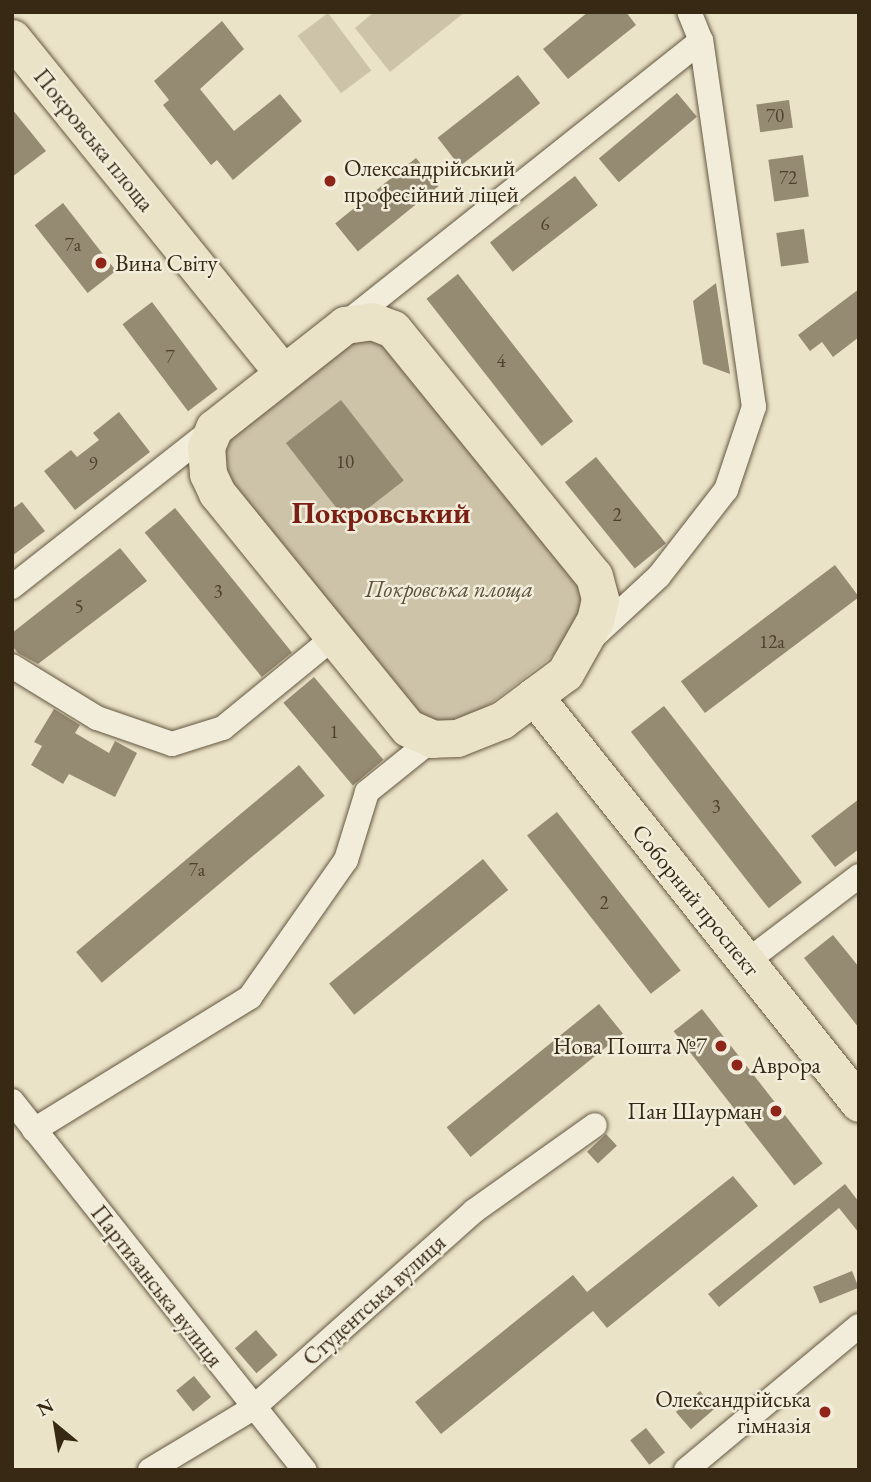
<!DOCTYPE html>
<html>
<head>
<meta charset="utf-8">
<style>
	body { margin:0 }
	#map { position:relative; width:871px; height:1482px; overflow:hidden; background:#ebe3c8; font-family:"EB Garamond",serif }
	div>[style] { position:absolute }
	.green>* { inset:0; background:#cdc3a9; transform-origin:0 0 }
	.building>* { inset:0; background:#958a72; transform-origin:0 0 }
	.roads { filter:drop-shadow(0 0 2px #655841) drop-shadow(0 0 2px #655841) }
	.minor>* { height:24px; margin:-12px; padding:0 12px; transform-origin:12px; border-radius:12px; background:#f2eddb }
	.highway>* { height:37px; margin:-18.5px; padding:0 18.5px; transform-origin:18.5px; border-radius:18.5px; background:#ebe3c8 }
	.dots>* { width:19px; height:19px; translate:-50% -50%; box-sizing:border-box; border:4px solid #f2eddb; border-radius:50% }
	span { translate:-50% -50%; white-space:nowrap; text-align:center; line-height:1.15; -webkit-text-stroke:5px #f2eddb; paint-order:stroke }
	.number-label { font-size:19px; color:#4f412c }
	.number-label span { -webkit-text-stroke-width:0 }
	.street-label { font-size:23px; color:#382914 }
	.poi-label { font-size:23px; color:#382914 }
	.left { translate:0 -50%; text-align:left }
	.right { translate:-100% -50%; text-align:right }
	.park-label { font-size:23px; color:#5d5039; font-style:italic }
	.district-label { font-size:30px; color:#7a1f14; font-weight:700 }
	.frame { position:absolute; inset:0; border:14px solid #382914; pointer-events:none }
	.north { position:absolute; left:21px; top:1391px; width:70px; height:70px; -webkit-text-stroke:5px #f2eddb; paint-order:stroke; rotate:330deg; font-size:19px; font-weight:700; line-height:28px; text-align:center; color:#382914 }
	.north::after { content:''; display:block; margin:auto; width:24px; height:32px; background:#382914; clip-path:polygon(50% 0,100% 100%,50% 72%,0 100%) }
</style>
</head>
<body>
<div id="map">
	<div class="green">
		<i style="clip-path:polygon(374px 12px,465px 12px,390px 72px,355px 28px)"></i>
		<i style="left:328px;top:13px;width:72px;height:38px;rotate:53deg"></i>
		<i style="clip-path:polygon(371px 335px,394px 345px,586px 577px,577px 637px,456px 730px,432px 732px,224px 489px,218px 458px,225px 429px,342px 336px)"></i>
	</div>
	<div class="building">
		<i style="clip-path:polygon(588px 12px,626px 12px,636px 25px,568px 79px,543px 49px)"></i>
		<i style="clip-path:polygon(222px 21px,244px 49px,200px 89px,234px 131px,280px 94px,302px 121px,233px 180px,217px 160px,211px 165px,163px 105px,169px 100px,154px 81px)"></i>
		<i style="left:518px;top:75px;width:36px;height:102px;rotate:52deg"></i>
		<i style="left:677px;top:93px;width:31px;height:102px;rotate:50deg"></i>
		<i style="left:789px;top:100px;width:28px;height:33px;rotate:82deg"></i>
		<i style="clip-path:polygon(12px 109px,46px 151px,12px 177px)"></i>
		<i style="left:803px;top:155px;width:42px;height:35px;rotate:82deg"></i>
		<i style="left:416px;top:158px;width:36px;height:104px;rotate:51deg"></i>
		<i style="left:575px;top:176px;width:37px;height:108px;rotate:52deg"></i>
		<i style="left:63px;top:203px;width:86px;height:36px;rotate:52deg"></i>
		<i style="left:804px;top:229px;width:34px;height:28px;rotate:82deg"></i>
		<i style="left:458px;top:274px;width:187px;height:40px;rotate:52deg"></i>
		<i style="clip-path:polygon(716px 283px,730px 374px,703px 364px,693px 301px)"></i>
		<i style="clip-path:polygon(859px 289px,859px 337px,833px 357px,822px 342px,810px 351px,798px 335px)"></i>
		<i style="left:152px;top:302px;width:109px;height:37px;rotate:53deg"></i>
		<i style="left:341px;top:400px;width:102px;height:70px;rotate:52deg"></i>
		<i style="clip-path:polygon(119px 412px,150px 452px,75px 510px,44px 471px,71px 450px,77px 457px,99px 440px,93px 433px)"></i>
		<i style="left:596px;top:457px;width:111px;height:40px;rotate:51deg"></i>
		<i style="clip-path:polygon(22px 502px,45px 531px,12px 556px,12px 509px)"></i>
		<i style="left:175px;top:508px;width:186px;height:39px;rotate:51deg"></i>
		<i style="clip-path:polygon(120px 548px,147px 581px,38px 664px,18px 653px,12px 646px,12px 633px)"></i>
		<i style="left:835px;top:565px;width:40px;height:193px;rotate:53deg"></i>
		<i style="left:314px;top:677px;width:108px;height:40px;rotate:50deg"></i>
		<i style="left:664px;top:706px;width:224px;height:42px;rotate:52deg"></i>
		<i style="clip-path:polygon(54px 709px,80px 725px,75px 733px,109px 753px,115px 741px,137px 753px,115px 797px,69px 774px,63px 784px,31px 765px,42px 746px,34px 742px)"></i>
		<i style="left:299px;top:765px;width:40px;height:291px;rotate:50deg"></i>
		<i style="clip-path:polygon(859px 799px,859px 849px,835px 867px,811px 836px)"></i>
		<i style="left:557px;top:812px;width:201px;height:38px;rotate:52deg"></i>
		<i style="left:483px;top:859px;width:40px;height:198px;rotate:51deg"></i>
		<i style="clip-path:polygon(833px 935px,859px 967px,859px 1028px,804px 958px)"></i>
		<i style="left:599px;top:1004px;width:38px;height:196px;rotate:51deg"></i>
		<i style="left:702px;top:1009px;width:196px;height:36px;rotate:52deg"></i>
		<i style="left:606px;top:1134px;width:16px;height:26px;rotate:47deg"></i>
		<i style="clip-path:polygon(733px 1176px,758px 1206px,607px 1328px,593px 1311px,441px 1434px,415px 1402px,573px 1275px,587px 1292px)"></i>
		<i style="clip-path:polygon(845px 1184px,859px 1202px,859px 1233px,839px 1208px,719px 1307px,708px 1294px)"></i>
		<i style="left:852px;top:1271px;width:18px;height:42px;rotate:68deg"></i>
		<i style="left:256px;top:1330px;width:33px;height:28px;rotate:49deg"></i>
		<i style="left:194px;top:1376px;width:27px;height:23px;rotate:51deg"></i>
		<i style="left:700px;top:1391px;width:23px;height:32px;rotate:49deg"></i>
		<i style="left:646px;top:1428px;width:31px;height:20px;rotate:52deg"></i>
	</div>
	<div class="roads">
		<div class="minor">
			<i style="left:345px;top:324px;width:455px;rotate:-38.5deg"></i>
			<i style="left:12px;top:587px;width:257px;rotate:-38.2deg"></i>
			<i style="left:590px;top:640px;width:94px;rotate:-42.8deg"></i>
			<i style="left:659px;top:576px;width:109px;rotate:-52.1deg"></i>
			<i style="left:726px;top:490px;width:88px;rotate:-71.4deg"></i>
			<i style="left:754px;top:407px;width:370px;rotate:-98.2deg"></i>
			<i style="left:701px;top:41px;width:31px;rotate:-112deg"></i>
			<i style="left:12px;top:666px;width:100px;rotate:31.5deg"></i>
			<i style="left:97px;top:718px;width:79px;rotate:19.1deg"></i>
			<i style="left:172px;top:744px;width:53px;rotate:-17.4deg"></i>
			<i style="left:223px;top:728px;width:144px;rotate:-39.3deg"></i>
			<i style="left:746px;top:962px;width:142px;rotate:-37.3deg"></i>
			<i style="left:12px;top:1101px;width:471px;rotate:51.6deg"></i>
			<i style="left:34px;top:1130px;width:254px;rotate:-31.6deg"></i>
			<i style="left:250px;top:997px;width:167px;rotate:-55deg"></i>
			<i style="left:346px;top:860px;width:71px;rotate:-72.8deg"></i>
			<i style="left:367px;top:792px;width:85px;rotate:-38.8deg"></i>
			<i style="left:150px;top:1470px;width:120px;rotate:-31deg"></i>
			<i style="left:253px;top:1408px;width:296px;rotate:-41.7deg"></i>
			<i style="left:474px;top:1211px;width:148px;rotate:-35.4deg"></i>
			<i style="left:686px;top:1470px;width:225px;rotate:-39.8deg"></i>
		</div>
		<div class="highway">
			<i style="left:12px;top:38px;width:429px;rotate:51deg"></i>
			<i style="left:372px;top:321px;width:22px;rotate:21deg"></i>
			<i style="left:393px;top:329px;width:318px;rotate:50.9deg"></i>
			<i style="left:594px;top:576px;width:24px;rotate:75deg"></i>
			<i style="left:600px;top:599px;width:22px;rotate:103deg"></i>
			<i style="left:595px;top:620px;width:61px;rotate:119.5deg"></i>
			<i style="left:565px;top:673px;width:79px;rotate:143.3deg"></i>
			<i style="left:502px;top:720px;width:48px;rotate:158.2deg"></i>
			<i style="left:457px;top:738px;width:24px;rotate:178deg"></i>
			<i style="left:433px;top:739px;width:27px;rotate:-156deg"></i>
			<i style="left:408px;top:728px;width:303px;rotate:-129.1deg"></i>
			<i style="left:217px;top:493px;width:21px;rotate:-115deg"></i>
			<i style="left:208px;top:474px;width:27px;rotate:-94deg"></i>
			<i style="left:206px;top:447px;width:21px;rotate:-67deg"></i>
			<i style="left:214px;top:428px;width:167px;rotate:-38.2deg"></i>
			<i style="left:345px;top:325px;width:27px;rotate:-8deg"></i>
			<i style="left:534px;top:696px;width:521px;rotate:51.39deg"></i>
		</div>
	</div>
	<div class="dots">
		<i style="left:330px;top:181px;background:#8f2418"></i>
		<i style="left:101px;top:263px;background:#8f2418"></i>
		<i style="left:721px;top:1046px;background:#8f2418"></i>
		<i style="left:737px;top:1065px;background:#8f2418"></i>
		<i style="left:776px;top:1111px;background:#8f2418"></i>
		<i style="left:825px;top:1412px;background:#8f2418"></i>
	</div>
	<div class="number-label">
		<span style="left:775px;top:116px">70</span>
		<span style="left:788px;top:178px">72</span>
		<span style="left:545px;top:224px">6</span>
		<span style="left:73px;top:245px">7а</span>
		<span style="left:170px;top:357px">7</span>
		<span style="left:501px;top:361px">4</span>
		<span style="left:345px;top:462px">10</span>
		<span style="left:93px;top:464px">9</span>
		<span style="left:617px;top:515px">2</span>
		<span style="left:218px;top:592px">3</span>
		<span style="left:79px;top:607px">5</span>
		<span style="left:772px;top:642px">12а</span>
		<span style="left:334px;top:732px">1</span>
		<span style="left:716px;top:807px">3</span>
		<span style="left:197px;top:870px">7а</span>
		<span style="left:604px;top:903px">2</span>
	</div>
	<div class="street-label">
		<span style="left:94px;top:140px;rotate:51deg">Покровська площа</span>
		<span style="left:696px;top:900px;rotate:51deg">Соборний проспект</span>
		<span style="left:157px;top:1286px;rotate:52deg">Партизанська вулиця</span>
		<span style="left:374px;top:1300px;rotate:-42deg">Студентська вулиця</span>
	</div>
	<div class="poi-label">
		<span class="left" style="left:344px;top:181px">Олександрійський<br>професійний ліцей</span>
		<span class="left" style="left:115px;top:263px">Вина Світу</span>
		<span class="right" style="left:707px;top:1046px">Нова Пошта №7</span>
		<span class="left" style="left:751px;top:1065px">Аврора</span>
		<span class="right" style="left:762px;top:1111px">Пан Шаурман</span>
		<span class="right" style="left:811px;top:1412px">Олександрійська<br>гімназія</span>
	</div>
	<div class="park-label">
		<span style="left:449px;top:589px">Покровська площа</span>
	</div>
	<div class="district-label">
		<span style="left:381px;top:513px">Покровський</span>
	</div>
	<div class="frame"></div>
	<div class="north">N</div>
</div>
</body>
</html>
